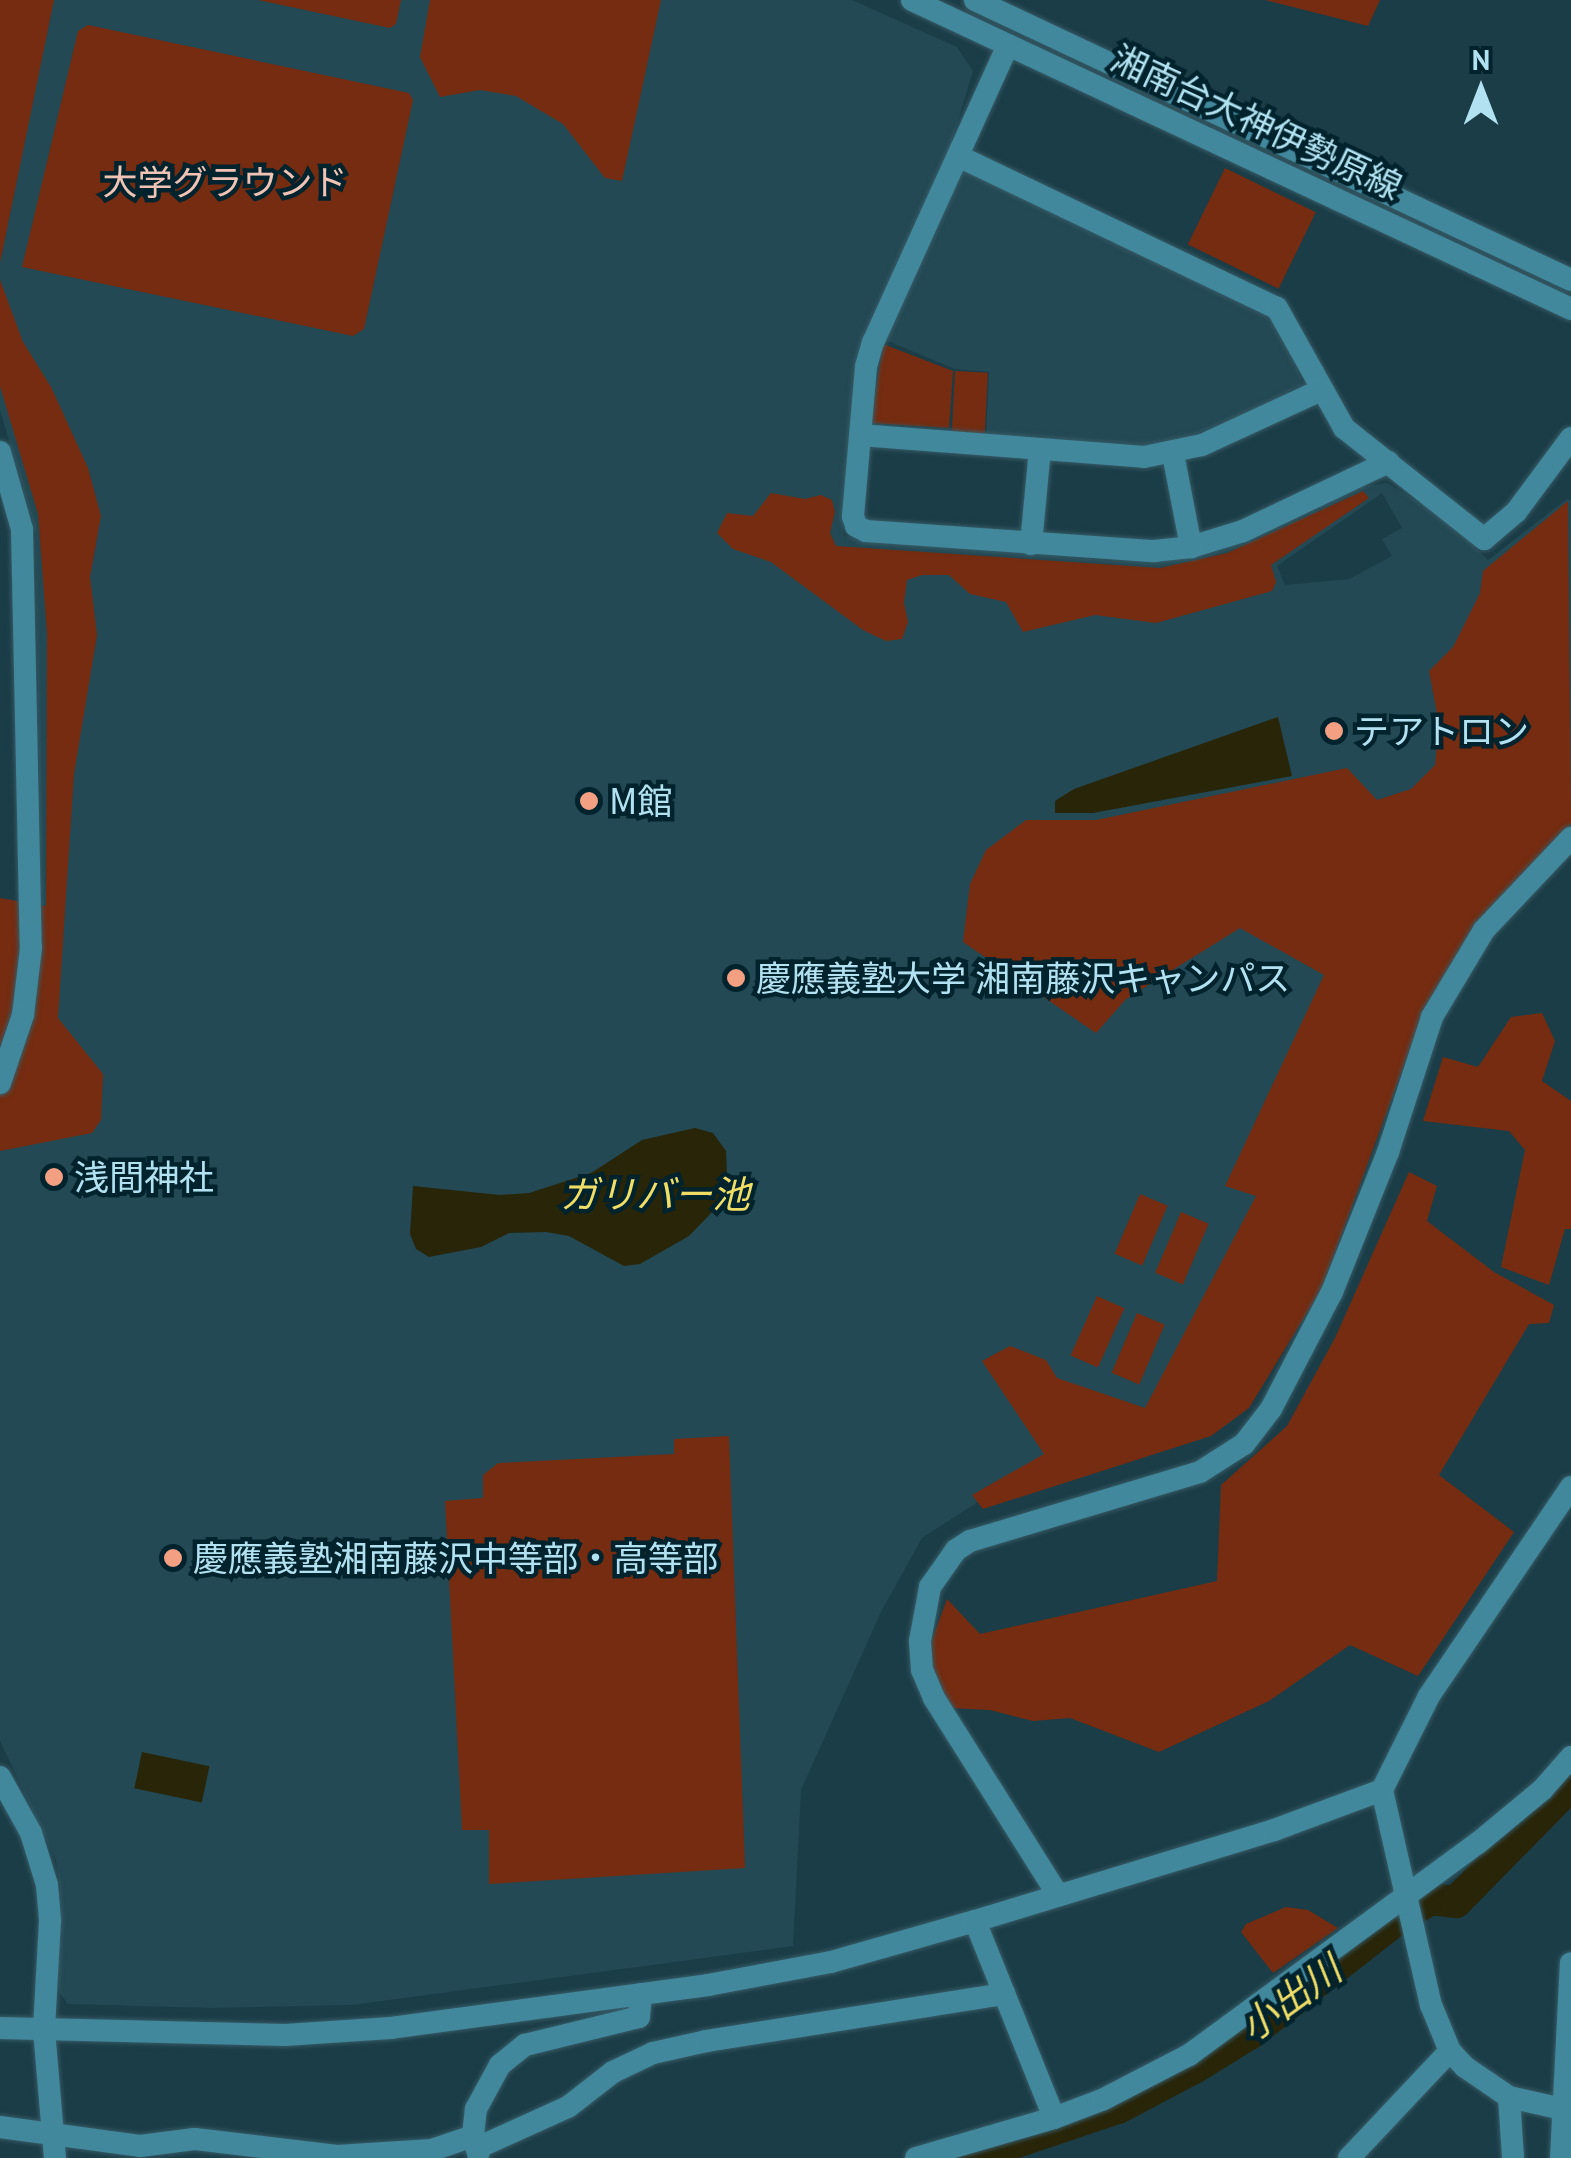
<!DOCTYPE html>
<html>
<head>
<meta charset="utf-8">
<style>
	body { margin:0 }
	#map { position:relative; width:1571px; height:2158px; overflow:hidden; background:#1b3d47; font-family:"PT Sans","Noto Sans JP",sans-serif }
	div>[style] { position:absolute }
	.built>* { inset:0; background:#234954 }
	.green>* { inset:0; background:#752c10; transform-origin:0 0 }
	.water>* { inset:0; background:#292509; transform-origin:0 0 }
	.river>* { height:32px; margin:-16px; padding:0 16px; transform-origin:16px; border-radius:16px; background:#292509 }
	.roads { filter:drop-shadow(0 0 2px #365b66) drop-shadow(0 0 2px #365b66) }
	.minor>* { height:22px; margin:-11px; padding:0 11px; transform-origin:11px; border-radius:11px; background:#42889d }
	.dots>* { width:28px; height:28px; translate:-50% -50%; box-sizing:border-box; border:5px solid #00232d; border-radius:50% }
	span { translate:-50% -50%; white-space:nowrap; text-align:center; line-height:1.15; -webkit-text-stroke:9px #00232d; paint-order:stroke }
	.street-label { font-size:35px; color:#b2e2f2 }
	.park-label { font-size:35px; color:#f0c3b4 }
	.poi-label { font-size:35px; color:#b2e2f2 }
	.left { translate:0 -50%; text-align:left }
	.water-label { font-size:38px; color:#f0dd66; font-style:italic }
	.north { position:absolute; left:1431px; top:40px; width:100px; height:100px; -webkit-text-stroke:8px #00232d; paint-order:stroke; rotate:0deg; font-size:28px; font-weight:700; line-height:40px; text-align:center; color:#b2e2f2 }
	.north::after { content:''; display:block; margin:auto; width:35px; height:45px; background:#b2e2f2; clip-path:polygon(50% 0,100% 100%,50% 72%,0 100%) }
</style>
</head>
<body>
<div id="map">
	<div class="built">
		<i style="clip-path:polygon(evenodd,0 0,852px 0,957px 47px,973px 71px,949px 151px,857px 364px,843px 536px,1111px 561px,1173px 560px,1246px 540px,1362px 487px,1387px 483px,1446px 518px,1488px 560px,1567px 499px,1571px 500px,1571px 808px,1467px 920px,1239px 1392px,984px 1498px,922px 1538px,881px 1612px,801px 1790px,793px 1946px,352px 2005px,213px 2008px,68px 2004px,58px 1991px,60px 1888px,56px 1860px,0 1741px,0 1124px,41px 942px,36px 533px,0 410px,0 0,1382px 493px,1402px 528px,1382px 539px,1392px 556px,1349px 579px,1285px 585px,1277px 566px,1382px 493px)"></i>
		<i style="clip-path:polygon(969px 170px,1262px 309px,1277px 322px,1303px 384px,1242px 417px,1158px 448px,986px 436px,989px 372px,955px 369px,883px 339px,959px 173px)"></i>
	</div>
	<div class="green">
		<i style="clip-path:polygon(0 0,54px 0,0 263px)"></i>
		<i style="clip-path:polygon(258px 0,401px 0,396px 24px,390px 28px)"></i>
		<i style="clip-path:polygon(430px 0,661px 0,622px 181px,605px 178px,563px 124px,516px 96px,480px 90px,440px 97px,420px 57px)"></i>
		<i style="clip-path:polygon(1265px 0,1380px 0,1368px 26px)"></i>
		<i style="clip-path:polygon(88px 25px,409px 93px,413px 100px,364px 329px,353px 336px,22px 267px,78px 31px)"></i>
		<i style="left:1225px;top:168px;width:101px;height:85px;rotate:26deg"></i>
		<i style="clip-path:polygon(0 280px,23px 342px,51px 387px,88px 468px,101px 516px,90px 577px,97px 635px,74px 774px,58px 1018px,103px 1074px,101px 1120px,92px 1133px,0 1151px,0 898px,46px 906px,47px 633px,38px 514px,0 386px)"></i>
		<i style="clip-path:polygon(883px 344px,953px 371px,949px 428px,871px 423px)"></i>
		<i style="left:955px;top:371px;width:33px;height:62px;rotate:3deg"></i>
		<i style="clip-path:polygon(1363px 491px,1369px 498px,1271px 565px,1276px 582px,1272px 591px,1156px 623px,1095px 615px,1023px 632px,1006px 602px,970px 594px,949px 575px,922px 575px,907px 580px,904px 603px,908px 622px,902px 639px,886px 641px,863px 630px,771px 562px,733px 549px,717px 533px,727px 513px,753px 516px,771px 493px,805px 499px,821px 495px,832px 500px,835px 512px,830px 533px,836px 546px,1160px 568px,1227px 553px)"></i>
		<i style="clip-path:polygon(1568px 501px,1571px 824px,1476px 922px,1417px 1030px,1321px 1290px,1249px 1408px,1211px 1436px,983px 1509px,972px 1495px,1044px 1454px,982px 1361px,1010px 1346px,1046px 1360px,1057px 1378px,1145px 1408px,1256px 1196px,1225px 1186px,1324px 975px,1240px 928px,1126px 999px,1096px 1033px,963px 942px,970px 884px,986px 850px,1026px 820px,1096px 820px,1347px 768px,1377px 800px,1411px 789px,1435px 765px,1439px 724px,1429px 671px,1453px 647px,1480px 593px,1483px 571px)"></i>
		<i style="clip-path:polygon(1542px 1013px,1555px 1041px,1542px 1081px,1571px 1101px,1571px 1229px,1565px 1229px,1549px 1285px,1501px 1267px,1525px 1150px,1509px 1131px,1423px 1121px,1443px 1057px,1478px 1067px,1511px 1017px)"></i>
		<i style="clip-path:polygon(1409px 1172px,1437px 1186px,1427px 1221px,1494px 1272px,1554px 1305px,1549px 1323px,1529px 1324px,1439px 1475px,1514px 1532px,1418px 1676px,1350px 1645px,1269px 1701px,1159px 1752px,1070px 1718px,1033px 1721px,990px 1710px,949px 1708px,927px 1653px,947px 1599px,980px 1634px,1217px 1581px,1221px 1485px,1287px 1426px,1335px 1338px)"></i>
		<i style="left:1140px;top:1194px;width:30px;height:65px;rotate:23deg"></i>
		<i style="left:1181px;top:1212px;width:30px;height:66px;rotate:23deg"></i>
		<i style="left:1097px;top:1296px;width:30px;height:65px;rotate:24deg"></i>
		<i style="left:1137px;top:1313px;width:30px;height:65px;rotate:23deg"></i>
		<i style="clip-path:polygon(729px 1436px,745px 1868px,489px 1884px,489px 1830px,462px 1830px,445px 1501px,483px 1498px,483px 1475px,498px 1463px,674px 1454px,674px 1439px)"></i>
		<i style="clip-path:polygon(1286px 1907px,1308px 1910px,1338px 1928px,1273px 1973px,1241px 1932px,1246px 1924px)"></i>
	</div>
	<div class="water">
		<i style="clip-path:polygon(1278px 717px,1292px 776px,1093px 813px,1055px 813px,1055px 801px,1074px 789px)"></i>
		<i style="clip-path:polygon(695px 1128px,713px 1133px,726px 1151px,727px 1175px,716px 1208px,689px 1236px,640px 1264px,624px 1266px,569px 1236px,546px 1232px,509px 1233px,481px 1247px,429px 1257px,416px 1249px,410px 1234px,413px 1186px,500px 1195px,529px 1193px,591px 1173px,642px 1140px)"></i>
		<i style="left:142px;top:1752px;width:69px;height:37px;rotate:12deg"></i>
	</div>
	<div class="river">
		<i style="left:969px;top:2158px;width:157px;rotate:-18.6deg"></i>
		<i style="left:1118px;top:2108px;width:86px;rotate:-27.8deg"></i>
		<i style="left:1194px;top:2068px;width:67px;rotate:-31.6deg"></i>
		<i style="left:1251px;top:2033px;width:184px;rotate:-37.9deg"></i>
		<i style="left:1396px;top:1920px;width:41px;rotate:-31deg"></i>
		<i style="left:1431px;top:1899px;width:25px;rotate:7deg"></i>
		<i style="left:1456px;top:1902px;width:164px;rotate:-45.5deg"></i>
	</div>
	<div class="roads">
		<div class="minor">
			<i style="left:912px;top:0;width:728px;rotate:25.12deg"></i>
			<i style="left:975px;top:0;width:658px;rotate:25.16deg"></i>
			<i style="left:1008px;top:45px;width:326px;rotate:114.4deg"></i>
			<i style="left:873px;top:342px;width:26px;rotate:106deg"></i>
			<i style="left:866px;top:367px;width:150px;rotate:95deg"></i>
			<i style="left:853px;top:516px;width:10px;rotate:73deg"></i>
			<i style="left:856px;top:526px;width:11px;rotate:27deg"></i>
			<i style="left:866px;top:531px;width:289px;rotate:4deg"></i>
			<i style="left:1154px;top:551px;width:37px;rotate:-6deg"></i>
			<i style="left:1191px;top:547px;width:54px;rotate:-17.1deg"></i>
			<i style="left:1243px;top:531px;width:161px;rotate:-25.4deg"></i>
			<i style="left:958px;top:156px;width:353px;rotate:25.5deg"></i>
			<i style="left:1277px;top:308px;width:137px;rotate:60.8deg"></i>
			<i style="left:1344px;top:428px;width:179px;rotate:38.4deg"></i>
			<i style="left:1484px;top:539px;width:42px;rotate:-40.2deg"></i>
			<i style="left:1516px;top:512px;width:92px;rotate:-53.4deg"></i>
			<i style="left:860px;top:435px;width:285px;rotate:4.4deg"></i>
			<i style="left:1144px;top:457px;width:59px;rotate:-11.7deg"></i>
			<i style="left:1202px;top:445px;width:131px;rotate:-24.8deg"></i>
			<i style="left:0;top:452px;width:80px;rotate:74.1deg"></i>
			<i style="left:22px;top:529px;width:419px;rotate:88.8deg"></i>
			<i style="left:31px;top:948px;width:67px;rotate:96.8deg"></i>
			<i style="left:23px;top:1015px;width:72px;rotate:108.7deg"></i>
			<i style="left:1173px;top:454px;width:95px;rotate:79deg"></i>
			<i style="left:1031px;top:544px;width:95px;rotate:-84.6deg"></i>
			<i style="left:1571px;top:1487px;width:253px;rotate:124.2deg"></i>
			<i style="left:1429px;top:1696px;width:105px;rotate:116.6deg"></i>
			<i style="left:1382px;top:1790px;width:221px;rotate:77.2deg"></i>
			<i style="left:1431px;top:2005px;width:50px;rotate:67.6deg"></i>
			<i style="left:1450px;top:2051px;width:22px;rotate:47deg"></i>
			<i style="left:1465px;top:2067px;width:53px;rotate:34.3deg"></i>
			<i style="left:1509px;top:2097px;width:64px;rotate:12.7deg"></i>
			<i style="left:0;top:1777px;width:64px;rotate:61deg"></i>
			<i style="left:31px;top:1833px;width:54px;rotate:72.9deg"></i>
			<i style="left:47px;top:1885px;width:36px;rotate:85deg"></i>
			<i style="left:50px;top:1921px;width:109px;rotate:93.2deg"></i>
			<i style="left:44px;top:2030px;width:128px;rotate:85.1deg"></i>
			<i style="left:1058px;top:1895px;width:233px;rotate:-122.2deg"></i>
			<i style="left:934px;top:1698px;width:30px;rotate:-113deg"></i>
			<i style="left:922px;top:1670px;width:29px;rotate:-94deg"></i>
			<i style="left:920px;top:1641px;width:55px;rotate:-79.5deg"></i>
			<i style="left:930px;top:1587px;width:45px;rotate:-54.9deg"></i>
			<i style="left:956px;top:1550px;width:17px;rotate:-33deg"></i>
			<i style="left:970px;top:1541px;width:240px;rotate:-16.7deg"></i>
			<i style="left:1200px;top:1472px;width:52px;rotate:-32.5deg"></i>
			<i style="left:1244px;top:1444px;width:44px;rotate:-52.4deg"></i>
			<i style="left:1271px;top:1409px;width:132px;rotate:-62.5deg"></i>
			<i style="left:1332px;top:1292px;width:151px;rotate:-68.2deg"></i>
			<i style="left:1388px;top:1152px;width:142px;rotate:-71.9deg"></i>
			<i style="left:1432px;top:1017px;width:101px;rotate:-59.1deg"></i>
			<i style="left:1484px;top:930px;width:127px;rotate:-46.6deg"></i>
			<i style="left:975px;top:1921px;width:212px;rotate:68.1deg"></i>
			<i style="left:0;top:2028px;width:285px;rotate:1.4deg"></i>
			<i style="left:285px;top:2035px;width:106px;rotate:-3.8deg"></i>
			<i style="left:391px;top:2028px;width:320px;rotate:-7.7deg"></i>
			<i style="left:708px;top:1985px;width:125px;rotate:-10.6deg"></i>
			<i style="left:831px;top:1962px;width:150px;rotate:-15.9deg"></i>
			<i style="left:975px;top:1921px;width:313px;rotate:-16.9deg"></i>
			<i style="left:1274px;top:1830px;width:115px;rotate:-20.3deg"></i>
			<i style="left:1509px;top:2097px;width:61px;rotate:86.2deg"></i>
			<i style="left:0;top:2127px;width:141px;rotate:7.7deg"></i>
			<i style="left:140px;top:2146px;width:55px;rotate:-7.3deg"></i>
			<i style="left:195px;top:2139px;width:143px;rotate:6.8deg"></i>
			<i style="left:337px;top:2156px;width:95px;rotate:-3.6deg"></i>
			<i style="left:432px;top:2150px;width:43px;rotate:-18.9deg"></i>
			<i style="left:473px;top:2136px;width:19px;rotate:74deg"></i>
			<i style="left:473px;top:2136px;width:27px;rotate:-84deg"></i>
			<i style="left:476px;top:2109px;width:50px;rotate:-61.4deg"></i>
			<i style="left:500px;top:2065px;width:32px;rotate:-39deg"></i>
			<i style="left:525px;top:2045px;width:117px;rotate:-13.8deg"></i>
			<i style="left:639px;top:2017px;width:23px;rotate:-85deg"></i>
			<i style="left:477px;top:2148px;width:100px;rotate:-24.3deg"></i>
			<i style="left:568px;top:2107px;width:57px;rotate:-37.9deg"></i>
			<i style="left:613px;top:2072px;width:44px;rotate:-25.4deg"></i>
			<i style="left:653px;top:2053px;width:55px;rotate:-12.5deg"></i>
			<i style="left:707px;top:2041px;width:301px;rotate:-9deg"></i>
			<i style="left:916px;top:2158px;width:144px;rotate:-16.2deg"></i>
			<i style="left:1054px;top:2118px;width:53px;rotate:-20.8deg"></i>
			<i style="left:1104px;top:2099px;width:96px;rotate:-27.4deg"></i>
			<i style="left:1189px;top:2055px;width:358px;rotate:-36.3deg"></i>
			<i style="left:1478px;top:1843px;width:83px;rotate:-39.6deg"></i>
			<i style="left:1542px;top:1790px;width:44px;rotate:-48.7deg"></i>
			<i style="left:1349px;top:2158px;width:147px;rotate:-46.7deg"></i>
			<i style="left:1561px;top:2158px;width:195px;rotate:-87.1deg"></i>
		</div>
	</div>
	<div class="dots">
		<i style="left:1334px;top:731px;background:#f39f82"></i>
		<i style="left:589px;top:801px;background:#f39f82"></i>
		<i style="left:736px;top:978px;background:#f39f82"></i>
		<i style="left:54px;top:1177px;background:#f39f82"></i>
		<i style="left:173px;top:1558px;background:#f39f82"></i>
	</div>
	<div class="street-label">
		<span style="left:1257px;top:122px;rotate:25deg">湘南台大神伊勢原線</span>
	</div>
	<div class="park-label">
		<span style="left:225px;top:182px">大学グラウンド</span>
	</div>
	<div class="poi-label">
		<span class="left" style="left:1354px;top:731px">テアトロン</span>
		<span class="left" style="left:609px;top:801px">Μ館</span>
		<span class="left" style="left:756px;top:978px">慶應義塾大学 湘南藤沢キャンパス</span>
		<span class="left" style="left:74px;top:1177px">浅間神社</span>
		<span class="left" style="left:193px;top:1558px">慶應義塾湘南藤沢中等部・高等部</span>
	</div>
	<div class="water-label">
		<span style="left:655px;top:1194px">ガリバー池</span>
		<span style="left:1290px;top:1998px;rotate:-36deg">小出川</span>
	</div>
	<div class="north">N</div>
</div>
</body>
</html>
